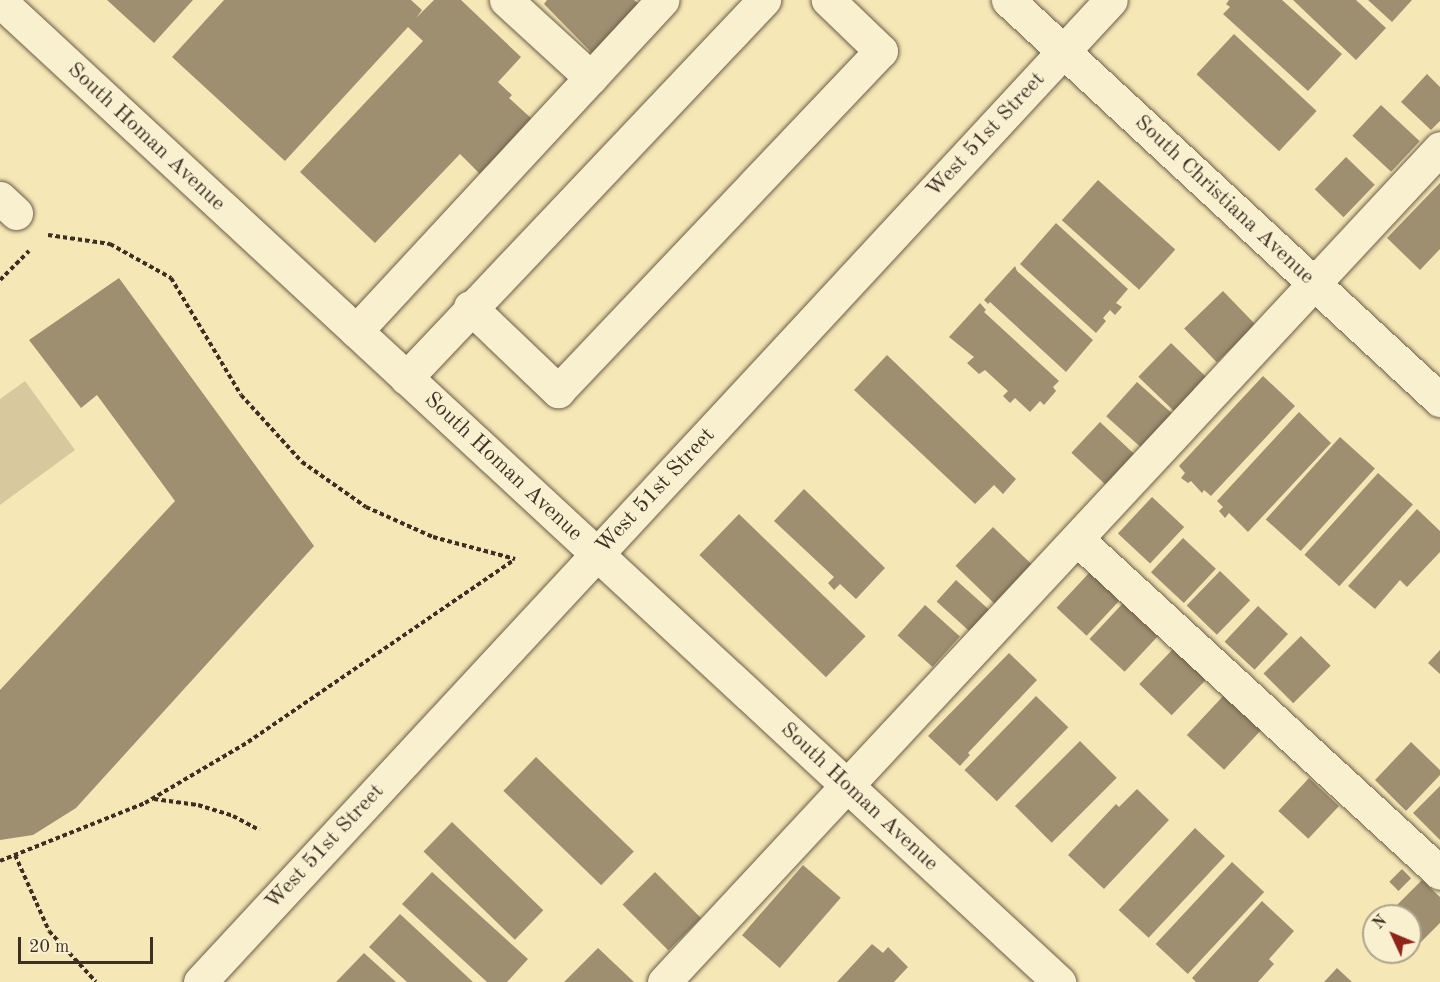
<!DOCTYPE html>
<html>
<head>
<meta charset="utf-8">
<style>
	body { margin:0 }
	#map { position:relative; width:1440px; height:982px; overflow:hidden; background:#f6e8b6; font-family:"Old Standard TT",serif }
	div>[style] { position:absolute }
	.green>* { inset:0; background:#d7c99d }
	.building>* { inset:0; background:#9e8f70; transform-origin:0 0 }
	.path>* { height:4px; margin-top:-2px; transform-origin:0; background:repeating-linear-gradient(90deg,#3e2f25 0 4.5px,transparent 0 7.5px) }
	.roads { filter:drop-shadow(0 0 2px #6c5d49) drop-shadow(0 0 2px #6c5d49) }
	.minor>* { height:33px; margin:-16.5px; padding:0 16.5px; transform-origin:16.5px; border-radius:16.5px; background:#f9f0d0 }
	span { translate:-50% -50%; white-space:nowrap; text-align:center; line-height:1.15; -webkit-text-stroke:5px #f9f0d0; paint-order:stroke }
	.street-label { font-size:22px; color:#3e2f25 }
	.north { position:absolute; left:1362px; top:904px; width:60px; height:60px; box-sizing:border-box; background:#f9f0d0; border:2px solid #aea38c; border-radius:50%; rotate:314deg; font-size:16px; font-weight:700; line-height:24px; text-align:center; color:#3e2f25 }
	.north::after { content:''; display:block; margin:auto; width:21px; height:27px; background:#8f2418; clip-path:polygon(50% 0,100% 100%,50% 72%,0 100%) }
	.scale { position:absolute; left:18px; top:937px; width:135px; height:27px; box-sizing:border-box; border:3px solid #3e2f25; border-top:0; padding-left:8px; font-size:18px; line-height:21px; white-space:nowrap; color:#3e2f25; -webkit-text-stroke:4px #f9f0d0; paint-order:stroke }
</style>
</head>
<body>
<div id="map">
	<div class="green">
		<i style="clip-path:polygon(25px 381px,75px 450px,0 505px,0 399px)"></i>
	</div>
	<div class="building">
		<i style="clip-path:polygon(107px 0,193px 0,154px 43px)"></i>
		<i style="clip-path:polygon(224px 0,411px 0,422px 10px,416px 18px,434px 0,461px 0,521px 57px,498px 82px,512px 95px,509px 98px,532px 119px,480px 174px,460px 154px,375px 243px,300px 172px,423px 41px,408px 27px,285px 161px,172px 57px)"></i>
		<i style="clip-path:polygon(547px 0,634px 0,640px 5px,593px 54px,544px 4px)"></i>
		<i style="clip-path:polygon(1229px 0,1282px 0,1342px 54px,1308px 91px,1223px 14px,1230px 7px,1226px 4px)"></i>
		<i style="clip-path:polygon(1293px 0,1356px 0,1386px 28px,1356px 60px)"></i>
		<i style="clip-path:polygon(1368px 0,1412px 0,1392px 22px)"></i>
		<i style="left:1234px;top:34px;width:113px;height:55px;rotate:43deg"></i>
		<i style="clip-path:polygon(1427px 74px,1440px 87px,1440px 121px,1431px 130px,1401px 102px)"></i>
		<i style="left:1381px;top:105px;width:53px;height:42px;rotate:43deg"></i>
		<i style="left:1346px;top:157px;width:40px;height:45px;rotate:44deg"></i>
		<i style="left:1098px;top:180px;width:104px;height:54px;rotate:42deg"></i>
		<i style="clip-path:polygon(1440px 183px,1440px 249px,1420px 270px,1387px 238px)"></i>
		<i style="clip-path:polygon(1056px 223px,1128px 289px,1116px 303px,1122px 307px,1115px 315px,1110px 310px,1103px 318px,1106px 321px,1096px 333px,1020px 264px)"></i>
		<i style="clip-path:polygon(1015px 266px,1017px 271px,1093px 340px,1066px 372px,990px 302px,988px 304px,984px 300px)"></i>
		<i style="clip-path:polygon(119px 278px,314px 546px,76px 808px,33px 835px,0 840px,0 690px,175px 501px,97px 395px,81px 408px,29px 340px)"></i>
		<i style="left:1223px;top:291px;width:47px;height:54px;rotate:46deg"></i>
		<i style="clip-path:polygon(980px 303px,986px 310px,984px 312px,1059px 381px,1053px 387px,1056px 391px,1044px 405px,1040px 401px,1030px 412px,1015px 398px,1010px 403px,1003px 396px,1008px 391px,985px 370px,979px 374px,967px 363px,974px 357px,949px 337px)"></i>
		<i style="left:1171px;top:343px;width:49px;height:47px;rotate:44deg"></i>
		<i style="clip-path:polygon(887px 355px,1016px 479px,1003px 494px,994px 485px,975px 504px,854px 390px)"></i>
		<i style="clip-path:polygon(1263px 376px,1295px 406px,1211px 496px,1204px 490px,1202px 493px,1191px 481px,1188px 483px,1181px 478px,1185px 473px,1179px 466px)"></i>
		<i style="left:1137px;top:382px;width:48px;height:46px;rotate:42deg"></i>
		<i style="clip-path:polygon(1299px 412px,1331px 443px,1248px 532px,1229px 513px,1225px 518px,1219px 511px,1223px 507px,1217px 501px)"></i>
		<i style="left:1100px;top:422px;width:48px;height:42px;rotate:43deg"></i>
		<i style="left:1340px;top:437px;width:47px;height:111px;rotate:42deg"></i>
		<i style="left:1378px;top:473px;width:47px;height:110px;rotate:42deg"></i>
		<i style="clip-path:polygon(804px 489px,885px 568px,856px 599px,840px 584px,834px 590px,828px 583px,834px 577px,774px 521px)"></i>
		<i style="left:1152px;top:497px;width:44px;height:50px;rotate:43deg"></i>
		<i style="clip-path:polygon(1417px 509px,1440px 531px,1440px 552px,1407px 587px,1400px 580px,1375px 609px,1348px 586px)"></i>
		<i style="left:739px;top:514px;width:176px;height:57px;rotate:44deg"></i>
		<i style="left:993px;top:527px;width:58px;height:54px;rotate:44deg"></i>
		<i style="left:1183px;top:538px;width:45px;height:47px;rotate:43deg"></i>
		<i style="left:1220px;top:571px;width:42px;height:48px;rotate:44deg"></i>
		<i style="left:1090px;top:572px;width:41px;height:49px;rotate:43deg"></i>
		<i style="left:956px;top:580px;width:45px;height:29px;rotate:42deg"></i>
		<i style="left:1125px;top:601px;width:48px;height:52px;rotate:43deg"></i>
		<i style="left:925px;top:605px;width:47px;height:41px;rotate:42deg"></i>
		<i style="left:1258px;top:606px;width:41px;height:49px;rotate:43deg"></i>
		<i style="left:1301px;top:636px;width:42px;height:53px;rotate:45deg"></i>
		<i style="left:1174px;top:648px;width:45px;height:50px;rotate:44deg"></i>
		<i style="clip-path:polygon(1440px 650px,1440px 674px,1428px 663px)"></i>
		<i style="clip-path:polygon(1009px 653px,1037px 680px,968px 753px,970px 755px,960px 766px,928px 736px)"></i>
		<i style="left:1225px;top:694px;width:51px;height:56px;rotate:43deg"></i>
		<i style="left:1036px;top:696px;width:45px;height:103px;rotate:44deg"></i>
		<i style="left:1080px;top:741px;width:52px;height:92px;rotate:45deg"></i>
		<i style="clip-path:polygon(1411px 742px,1440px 770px,1440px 775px,1406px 811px,1375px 780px)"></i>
		<i style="left:536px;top:757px;width:136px;height:47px;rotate:44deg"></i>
		<i style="left:1309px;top:778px;width:41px;height:45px;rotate:43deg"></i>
		<i style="clip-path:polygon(1440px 786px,1440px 840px,1413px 813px)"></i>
		<i style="clip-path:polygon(1137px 789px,1169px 820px,1104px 889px,1068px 855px,1116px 804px,1119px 807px)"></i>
		<i style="left:452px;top:822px;width:127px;height:41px;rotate:44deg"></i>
		<i style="left:1195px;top:828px;width:41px;height:112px;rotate:43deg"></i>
		<i style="left:1232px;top:862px;width:44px;height:112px;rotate:43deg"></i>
		<i style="left:803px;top:865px;width:50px;height:93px;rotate:41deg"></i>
		<i style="left:1402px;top:869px;width:13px;height:18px;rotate:45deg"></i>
		<i style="clip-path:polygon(432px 872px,528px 959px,507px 982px,487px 982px,402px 904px)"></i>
		<i style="left:655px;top:872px;width:65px;height:46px;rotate:45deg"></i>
		<i style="clip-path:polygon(1422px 880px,1440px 897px,1440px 923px,1420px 943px,1410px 934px,1410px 916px,1392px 916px,1389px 913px)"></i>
		<i style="clip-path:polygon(1262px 901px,1294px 931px,1269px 959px,1274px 964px,1258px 982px,1196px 982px,1192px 978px)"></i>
		<i style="clip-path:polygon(400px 914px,473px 982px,407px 982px,369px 947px)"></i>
		<i style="clip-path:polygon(872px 944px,883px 953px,888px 947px,908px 967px,894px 982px,837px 982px)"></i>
		<i style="clip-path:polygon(598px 948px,634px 982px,564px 982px)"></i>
		<i style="clip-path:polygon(364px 953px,396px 982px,336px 982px)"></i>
		<i style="clip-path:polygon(1337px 968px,1352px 982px,1324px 982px)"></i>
	</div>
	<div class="path">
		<i style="left:48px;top:235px;width:63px;rotate:8.3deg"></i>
		<i style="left:110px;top:244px;width:70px;rotate:29.1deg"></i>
		<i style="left:171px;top:278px;width:136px;rotate:59.1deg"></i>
		<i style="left:241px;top:395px;width:91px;rotate:47.7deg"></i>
		<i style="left:302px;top:462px;width:78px;rotate:35.1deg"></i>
		<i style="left:366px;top:507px;width:73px;rotate:24.1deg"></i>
		<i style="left:433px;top:537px;width:85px;rotate:15deg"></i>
		<i style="left:0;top:280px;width:41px;rotate:-45deg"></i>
		<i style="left:154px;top:799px;width:44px;rotate:7.8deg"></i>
		<i style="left:198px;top:805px;width:37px;rotate:17deg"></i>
		<i style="left:233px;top:816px;width:30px;rotate:28deg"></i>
		<i style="left:15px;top:855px;width:83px;rotate:65.9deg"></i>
		<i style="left:49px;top:931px;width:69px;rotate:47.3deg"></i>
		<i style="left:0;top:861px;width:156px;rotate:-21.8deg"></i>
		<i style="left:145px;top:803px;width:120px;rotate:-30.6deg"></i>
		<i style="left:248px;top:742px;width:322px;rotate:-34.4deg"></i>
	</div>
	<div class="roads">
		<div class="minor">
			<i style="left:506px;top:0;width:115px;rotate:42.5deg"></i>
			<i style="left:1008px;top:0;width:589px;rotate:42.8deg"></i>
			<i style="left:0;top:1px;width:1444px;rotate:42.81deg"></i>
			<i style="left:0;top:198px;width:22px;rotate:43deg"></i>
			<i style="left:470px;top:307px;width:122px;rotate:43.7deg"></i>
			<i style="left:558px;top:391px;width:469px;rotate:-46.5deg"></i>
			<i style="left:881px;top:51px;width:74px;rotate:-136.1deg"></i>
			<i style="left:356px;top:331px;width:451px;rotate:-47.2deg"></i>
			<i style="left:406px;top:378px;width:521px;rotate:-46.56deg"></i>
			<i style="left:1077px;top:539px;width:493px;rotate:42.6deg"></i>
			<i style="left:200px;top:982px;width:1339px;rotate:-47.15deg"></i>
			<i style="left:664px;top:982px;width:1139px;rotate:-47.06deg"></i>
		</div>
	</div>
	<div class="street-label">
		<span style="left:986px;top:135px;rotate:-47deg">West 51st Street</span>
		<span style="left:146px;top:137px;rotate:43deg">South Homan Avenue</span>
		<span style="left:1224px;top:200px;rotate:43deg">South Christiana Avenue</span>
		<span style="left:503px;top:467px;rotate:43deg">South Homan Avenue</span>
		<span style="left:656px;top:491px;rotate:-47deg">West 51st Street</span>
		<span style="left:859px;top:797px;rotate:43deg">South Homan Avenue</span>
		<span style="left:325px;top:847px;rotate:-47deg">West 51st Street</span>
	</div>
	<div class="north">N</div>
	<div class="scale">20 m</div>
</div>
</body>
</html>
